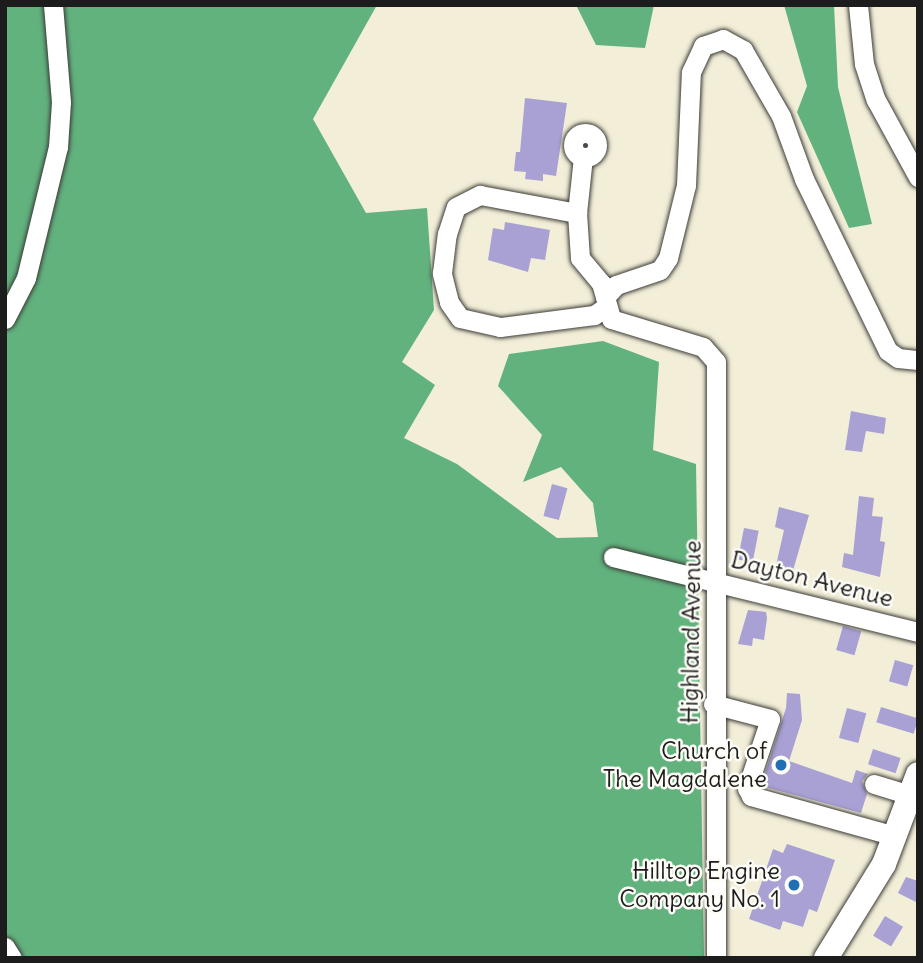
<!DOCTYPE html>
<html>
<head>
<meta charset="utf-8">
<style>
	body { margin:0 }
	#map { position:relative; width:923px; height:963px; overflow:hidden; background:#f2eed8; font-family:Delius,sans-serif }
	div>[style] { position:absolute }
	.forest>* { inset:0; background:#62b27e }
	.building>* { inset:0; background:#a9a0d4; transform-origin:0 0 }
	.roads { filter:drop-shadow(0 0 2px #3c3c38) drop-shadow(0 0 2px #3c3c38) }
	.minor>* { height:19px; margin:-9.5px; padding:0 9.5px; transform-origin:9.5px; border-radius:9.5px; background:#fff }
	.minor>.ring { margin:-9.5px; padding:0; box-sizing:content-box; background:none; border:19px solid #fff; border-radius:50% }
	.major>* { height:24px; margin:-12px; padding:0 12px; transform-origin:12px; border-radius:12px; background:#fff }
	.dots>* { width:19px; height:19px; translate:-50% -50%; box-sizing:border-box; border:4px solid #fdfcf7; border-radius:50% }
	span { translate:-50% -50%; white-space:nowrap; text-align:center; line-height:1.15; -webkit-text-stroke:5px #fdfcf7; paint-order:stroke }
	.street-label { font-size:24px; color:#1c1c1c }
	.poi-label { font-size:24px; color:#1c1c1c }
	.right { translate:-100% -50%; text-align:right }
	.frame { position:absolute; inset:0; border:7px solid #1c1c1c; pointer-events:none }
</style>
</head>
<body>
<div id="map">
	<div class="forest">
		<i style="clip-path:polygon(5px 5px,377px 5px,313px 119px,366px 213px,427px 208px,434px 310px,402px 362px,435px 385px,404px 438px,457px 464px,557px 538px,598px 537px,593px 503px,561px 467px,523px 482px,542px 435px,498px 386px,509px 354px,603px 341px,659px 362px,653px 450px,696px 464px,704px 958px,5px 958px)"></i>
		<i style="clip-path:polygon(576px 5px,654px 5px,645px 48px,596px 45px)"></i>
		<i style="clip-path:polygon(784px 5px,834px 5px,838px 87px,872px 224px,849px 228px,797px 112px,807px 86px)"></i>
	</div>
	<div class="building">
		<i style="clip-path:polygon(525px 98px,567px 103px,556px 176px,543px 174px,543px 181px,525px 179px,526px 172px,514px 171px,516px 152px,520px 152px)"></i>
		<i style="clip-path:polygon(505px 222px,550px 230px,545px 260px,531px 258px,528px 272px,488px 260px,493px 228px,504px 230px)"></i>
		<i style="clip-path:polygon(851px 411px,886px 418px,884px 434px,866px 431px,862px 452px,845px 450px)"></i>
		<i style="left:552px;top:484px;width:16px;height:33px;rotate:15deg"></i>
		<i style="clip-path:polygon(859px 496px,874px 498px,872px 516px,883px 517px,880px 541px,885px 542px,880px 577px,842px 567px,844px 553px,853px 555px)"></i>
		<i style="clip-path:polygon(779px 507px,809px 515px,792px 574px,775px 570px,784px 530px,775px 527px)"></i>
		<i style="left:744px;top:528px;width:15px;height:32px;rotate:11deg"></i>
		<i style="clip-path:polygon(748px 610px,766px 612px,767px 618px,764px 640px,753px 638px,752px 646px,738px 644px)"></i>
		<i style="left:843px;top:626px;width:19px;height:25px;rotate:16deg"></i>
		<i style="left:895px;top:660px;width:19px;height:22px;rotate:16deg"></i>
		<i style="clip-path:polygon(787px 693px,800px 694px,802px 720px,789px 761px,852px 783px,856px 770px,868px 774px,862px 781px,867px 794px,861px 813px,761px 786px,786px 708px)"></i>
		<i style="left:881px;top:707px;width:39px;height:16px;rotate:17deg"></i>
		<i style="left:847px;top:708px;width:20px;height:31px;rotate:15deg"></i>
		<i style="left:873px;top:749px;width:29px;height:16px;rotate:18deg"></i>
		<i style="clip-path:polygon(787px 844px,835px 860px,817px 912px,809px 909px,803px 927px,783px 921px,780px 930px,749px 919px,773px 849px,783px 853px)"></i>
		<i style="clip-path:polygon(906px 877px,918px 881px,918px 903px,898px 893px)"></i>
		<i style="left:885px;top:916px;width:21px;height:23px;rotate:31deg"></i>
	</div>
	<div class="roads">
		<div class="minor">
			<i style="left:858px;top:5px;width:59px;rotate:84.2deg"></i>
			<i style="left:864px;top:64px;width:38px;rotate:72deg"></i>
			<i style="left:876px;top:100px;width:88px;rotate:61.4deg"></i>
			<i class="ring" style="left:573px;top:133px;width:5px;height:5px"></i>
			<i style="left:577px;top:213px;width:56px;rotate:-83.9deg"></i>
			<i style="left:605px;top:297px;width:16px;rotate:-47deg"></i>
			<i style="left:616px;top:285px;width:46px;rotate:-18.8deg"></i>
			<i style="left:660px;top:270px;width:14px;rotate:-56deg"></i>
			<i style="left:668px;top:258px;width:75px;rotate:-76.1deg"></i>
			<i style="left:686px;top:185px;width:113px;rotate:-87.5deg"></i>
			<i style="left:691px;top:72px;width:29px;rotate:-65deg"></i>
			<i style="left:703px;top:46px;width:21px;rotate:-19deg"></i>
			<i style="left:723px;top:39px;width:23px;rotate:29deg"></i>
			<i style="left:743px;top:50px;width:76px;rotate:60.1deg"></i>
			<i style="left:781px;top:116px;width:67px;rotate:69.9deg"></i>
			<i style="left:804px;top:179px;width:191px;rotate:64deg"></i>
			<i style="left:888px;top:351px;width:12px;rotate:35deg"></i>
			<i style="left:898px;top:358px;width:20px;rotate:6deg"></i>
			<i style="left:607px;top:306px;width:16px;rotate:145deg"></i>
			<i style="left:594px;top:315px;width:95px;rotate:172.7deg"></i>
			<i style="left:500px;top:327px;width:41px;rotate:-167.3deg"></i>
			<i style="left:460px;top:318px;width:19px;rotate:-125deg"></i>
			<i style="left:449px;top:302px;width:30px;rotate:-104deg"></i>
			<i style="left:442px;top:273px;width:39px;rotate:-83deg"></i>
			<i style="left:447px;top:234px;width:28px;rotate:-72deg"></i>
			<i style="left:456px;top:207px;width:27px;rotate:-27deg"></i>
			<i style="left:480px;top:195px;width:99px;rotate:10.5deg"></i>
			<i style="left:577px;top:213px;width:45px;rotate:86.2deg"></i>
			<i style="left:580px;top:258px;width:33px;rotate:50deg"></i>
			<i style="left:601px;top:283px;width:37px;rotate:74deg"></i>
			<i style="left:611px;top:319px;width:96px;rotate:16.9deg"></i>
			<i style="left:703px;top:347px;width:20px;rotate:49deg"></i>
			<i style="left:716px;top:362px;width:596px;rotate:90deg"></i>
			<i style="left:5px;top:319px;width:46px;rotate:-62.9deg"></i>
			<i style="left:26px;top:278px;width:135px;rotate:-76.3deg"></i>
			<i style="left:58px;top:147px;width:45px;rotate:-86.2deg"></i>
			<i style="left:61px;top:102px;width:97px;rotate:-94.7deg"></i>
			<i style="left:613px;top:557px;width:314px;rotate:13.8deg"></i>
			<i style="left:713px;top:704px;width:59px;rotate:14.7deg"></i>
			<i style="left:770px;top:719px;width:73px;rotate:108.4deg"></i>
			<i style="left:747px;top:788px;width:9px;rotate:63deg"></i>
			<i style="left:751px;top:796px;width:149px;rotate:15.5deg"></i>
			<i style="left:874px;top:784px;width:38px;rotate:17deg"></i>
			<i style="left:5px;top:947px;width:13px;rotate:58deg"></i>
		</div>
		<div class="major">
			<i style="left:826px;top:958px;width:110px;rotate:-58.3deg"></i>
			<i style="left:884px;top:864px;width:96px;rotate:-69.3deg"></i>
		</div>
	</div>
	<div class="dots">
		<i style="left:781px;top:765px;background:#1f6fb2"></i>
		<i style="left:794px;top:885px;background:#1f6fb2"></i>
	</div>
	<div class="street-label">
		<span style="left:812px;top:579px;rotate:14deg">Dayton Avenue</span>
		<span style="left:691px;top:632px;rotate:-89deg">Highland Avenue</span>
	</div>
	<div class="poi-label">
		<span class="right" style="left:767px;top:765px">Church of<br>The Magdalene</span>
		<span class="right" style="left:780px;top:885px">Hilltop Engine<br>Company No. 1</span>
	</div>
	<div class="frame"></div>
</div>
</body>
</html>
